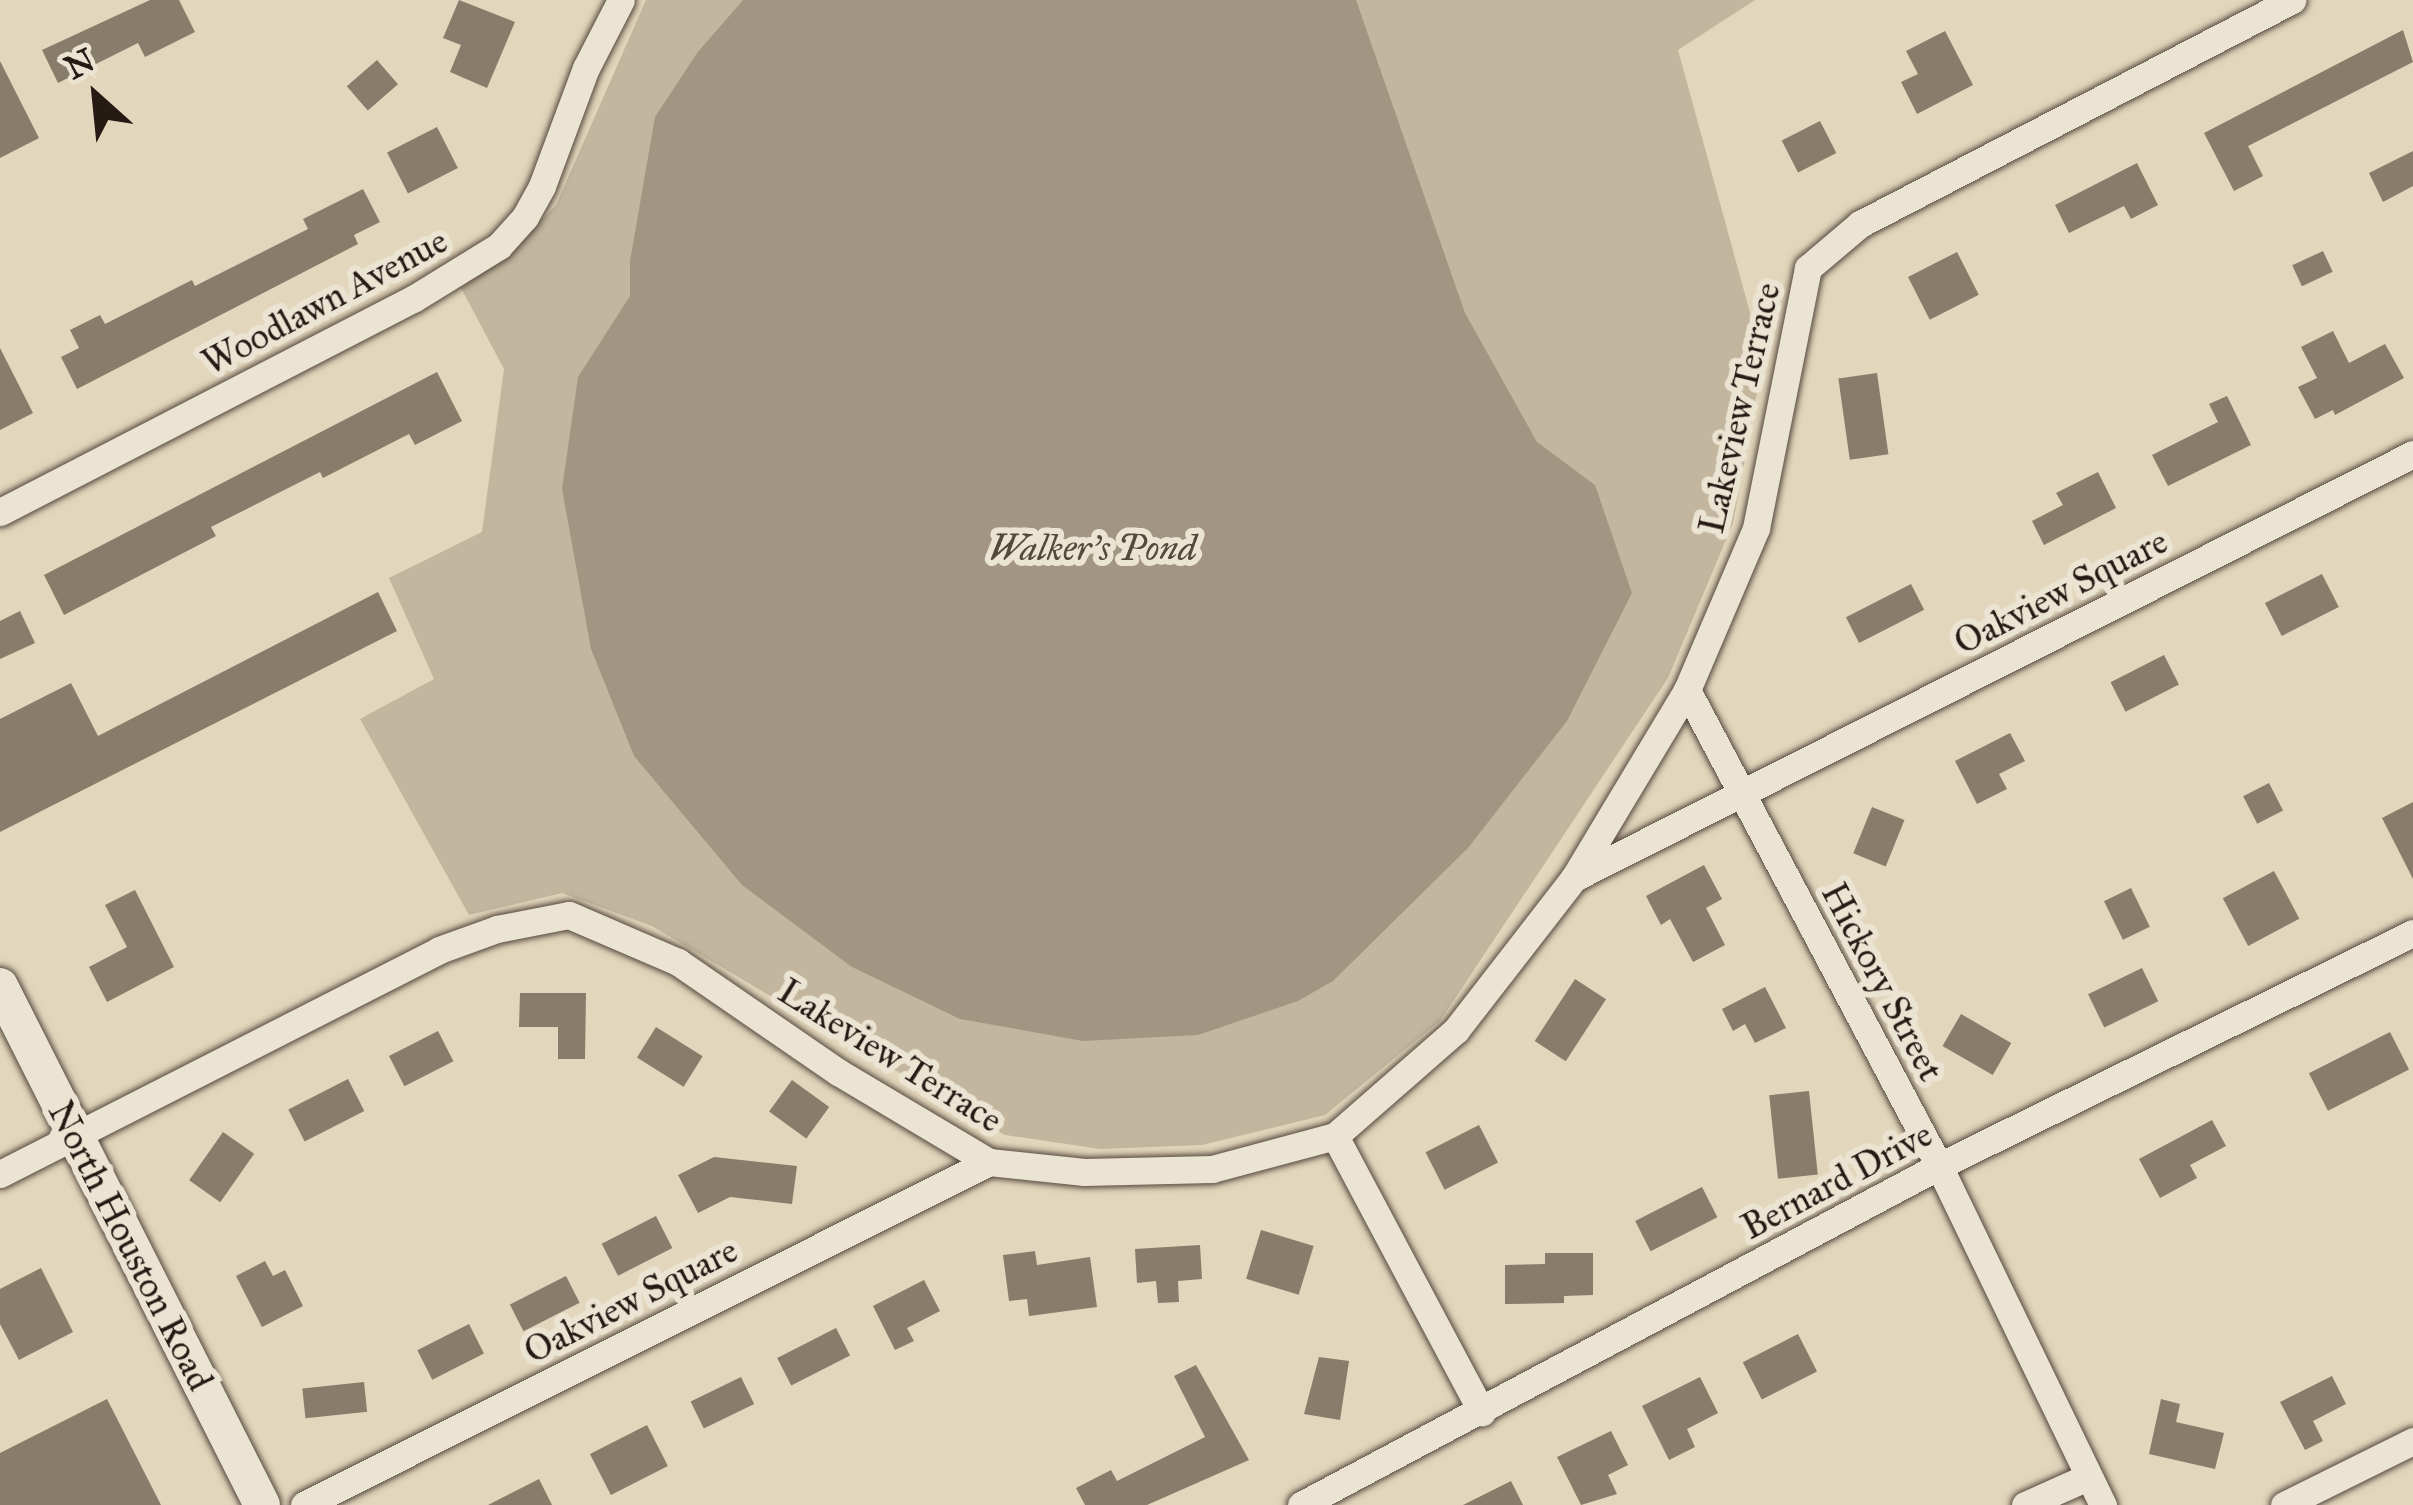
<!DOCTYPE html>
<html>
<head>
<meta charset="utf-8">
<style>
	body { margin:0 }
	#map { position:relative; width:2413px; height:1505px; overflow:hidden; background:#e2d6bc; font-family:"IM FELL Great Primer",serif }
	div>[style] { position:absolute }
	.green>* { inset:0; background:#c2b69f }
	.water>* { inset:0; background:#a29683 }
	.building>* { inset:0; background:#887c6b; transform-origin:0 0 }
	.roads { filter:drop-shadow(0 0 3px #55493e) drop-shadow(0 0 3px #55493e) }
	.minor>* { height:27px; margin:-13.5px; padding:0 13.5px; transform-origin:13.5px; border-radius:13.5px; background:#ece4d3 }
	.tertiary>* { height:36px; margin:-18px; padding:0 18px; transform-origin:18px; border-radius:18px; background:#ece4d3 }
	span { translate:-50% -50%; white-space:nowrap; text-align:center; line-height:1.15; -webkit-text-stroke:12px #ece4d3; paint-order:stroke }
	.street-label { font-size:36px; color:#261a14 }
	.park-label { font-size:36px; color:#55493e; font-style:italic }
	.north { position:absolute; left:36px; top:36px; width:120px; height:120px; -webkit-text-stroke:9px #ece4d3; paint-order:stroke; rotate:333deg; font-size:33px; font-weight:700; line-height:48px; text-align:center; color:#261a14 }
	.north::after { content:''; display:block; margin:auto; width:42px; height:54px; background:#261a14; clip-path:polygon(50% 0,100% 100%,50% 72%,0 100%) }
</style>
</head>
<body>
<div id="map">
	<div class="green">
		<i style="clip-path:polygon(646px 0,1755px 0,1678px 50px,1763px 360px,1733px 523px,1668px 678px,1440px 1021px,1325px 1115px,1202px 1145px,1100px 1149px,1005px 1135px,652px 926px,562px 893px,469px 915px,360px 719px,434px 679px,389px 578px,482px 532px,504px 369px,461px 288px,514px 249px,556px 205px)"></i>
	</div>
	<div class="water">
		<i style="clip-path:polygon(743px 0,1356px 0,1465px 313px,1537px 442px,1595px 485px,1632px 593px,1567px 721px,1468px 848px,1333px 981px,1298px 1001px,1198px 1035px,1083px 1041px,960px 1019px,852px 967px,742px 885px,634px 756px,591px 649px,562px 489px,578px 377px,630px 296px,630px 261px,655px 117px,697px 53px)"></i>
	</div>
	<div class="building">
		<i style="clip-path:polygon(150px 0,179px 0,195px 32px,145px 57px,138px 43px,58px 83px,42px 50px)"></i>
		<i style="clip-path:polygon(459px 0,515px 22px,487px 88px,450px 72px,461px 45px,443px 38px)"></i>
		<i style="clip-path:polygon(2403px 30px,2413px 62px,2248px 146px,2263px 176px,2234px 191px,2204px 133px)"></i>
		<i style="clip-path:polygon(1945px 31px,1973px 85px,1917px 114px,1901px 82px,1918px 74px,1906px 51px)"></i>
		<i style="left:377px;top:60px;width:32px;height:40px;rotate:49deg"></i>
		<i style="clip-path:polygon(0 61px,39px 138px,0 158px)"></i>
		<i style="left:1820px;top:121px;width:36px;height:43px;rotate:63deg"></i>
		<i style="left:437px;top:127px;width:46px;height:56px;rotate:63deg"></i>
		<i style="clip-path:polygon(2413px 151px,2413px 186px,2383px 202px,2369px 173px)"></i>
		<i style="clip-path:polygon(2137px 163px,2158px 205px,2131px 219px,2124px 206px,2069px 233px,2055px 205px)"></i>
		<i style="clip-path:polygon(363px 189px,380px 222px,354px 235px,358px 244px,77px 389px,61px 357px,79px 348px,70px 330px,100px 315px,105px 324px,192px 280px,195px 286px,308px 229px,303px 219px)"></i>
		<i style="left:2323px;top:251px;width:23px;height:34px;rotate:65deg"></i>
		<i style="left:1957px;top:252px;width:48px;height:55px;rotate:63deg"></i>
		<i style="clip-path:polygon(2333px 331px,2349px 363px,2385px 344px,2404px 378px,2335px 415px,2333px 410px,2315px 419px,2298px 387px,2317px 378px,2301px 347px)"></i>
		<i style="clip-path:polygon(0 348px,33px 413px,0 430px)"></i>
		<i style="clip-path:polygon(437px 372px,462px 421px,415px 445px,409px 434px,323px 478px,320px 472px,211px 527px,216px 536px,64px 615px,44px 575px)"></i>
		<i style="left:1877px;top:373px;width:82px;height:39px;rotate:82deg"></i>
		<i style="clip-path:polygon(2227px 396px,2251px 445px,2168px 486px,2152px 455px,2218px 422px,2209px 404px)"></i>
		<i style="clip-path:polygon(2098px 472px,2116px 508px,2044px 545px,2032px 521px,2063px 505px,2056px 493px)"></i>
		<i style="left:2322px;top:574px;width:37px;height:64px;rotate:63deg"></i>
		<i style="left:1911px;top:584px;width:29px;height:73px;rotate:63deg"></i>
		<i style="clip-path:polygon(378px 592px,397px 631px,0 832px,0 719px,71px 683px,98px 736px)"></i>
		<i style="clip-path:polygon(20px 611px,35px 643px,0 659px,0 621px)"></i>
		<i style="left:2164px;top:655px;width:33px;height:60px;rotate:63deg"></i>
		<i style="clip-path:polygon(2010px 733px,2025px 761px,1999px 774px,2007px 789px,1977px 804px,1955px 761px)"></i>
		<i style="left:2269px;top:783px;width:31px;height:29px;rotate:63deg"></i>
		<i style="clip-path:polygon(2413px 802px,2413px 879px,2382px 818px)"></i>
		<i style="left:1872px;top:807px;width:35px;height:50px;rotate:22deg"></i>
		<i style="clip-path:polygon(1704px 865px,1722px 899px,1706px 908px,1725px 945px,1693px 962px,1670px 919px,1661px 925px,1646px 896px)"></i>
		<i style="left:2274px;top:871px;width:54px;height:58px;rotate:62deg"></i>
		<i style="left:2131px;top:888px;width:43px;height:30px;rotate:64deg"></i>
		<i style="clip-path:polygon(135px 890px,174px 967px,107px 1002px,89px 967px,127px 947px,105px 905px)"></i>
		<i style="left:2142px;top:968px;width:37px;height:60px;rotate:64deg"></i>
		<i style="left:1575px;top:979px;width:37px;height:74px;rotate:33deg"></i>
		<i style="clip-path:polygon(1765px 987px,1786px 1028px,1755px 1043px,1745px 1024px,1733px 1031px,1722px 1009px)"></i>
		<i style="clip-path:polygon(520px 993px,586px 993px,585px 1059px,558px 1059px,558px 1027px,519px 1027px)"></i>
		<i style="left:1961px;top:1014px;width:58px;height:37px;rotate:30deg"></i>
		<i style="left:656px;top:1027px;width:55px;height:36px;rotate:32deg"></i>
		<i style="left:438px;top:1031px;width:34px;height:55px;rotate:63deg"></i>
		<i style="left:2390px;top:1032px;width:42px;height:91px;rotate:63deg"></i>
		<i style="left:348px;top:1079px;width:36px;height:67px;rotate:63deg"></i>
		<i style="left:792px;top:1080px;width:46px;height:39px;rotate:36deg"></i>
		<i style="left:1809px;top:1091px;width:84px;height:40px;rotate:84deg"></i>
		<i style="clip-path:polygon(2212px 1120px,2226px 1146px,2190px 1165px,2197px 1178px,2160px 1198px,2139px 1159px)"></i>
		<i style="left:1479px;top:1125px;width:42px;height:60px;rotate:63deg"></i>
		<i style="left:223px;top:1132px;width:38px;height:59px;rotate:35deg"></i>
		<i style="clip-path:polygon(714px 1157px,797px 1166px,792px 1204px,730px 1197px,698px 1213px,678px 1175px)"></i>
		<i style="left:1702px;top:1187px;width:34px;height:75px;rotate:63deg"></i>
		<i style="left:656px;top:1216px;width:36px;height:61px;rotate:63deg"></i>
		<i style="left:1261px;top:1230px;width:55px;height:51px;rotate:17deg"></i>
		<i style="clip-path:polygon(1200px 1245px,1202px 1279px,1178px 1281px,1179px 1302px,1158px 1303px,1156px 1281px,1137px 1283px,1135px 1249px)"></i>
		<i style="clip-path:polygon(1035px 1251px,1037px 1265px,1090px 1257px,1097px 1307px,1029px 1316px,1027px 1299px,1009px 1301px,1003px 1255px)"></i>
		<i style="clip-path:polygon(1545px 1253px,1593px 1253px,1593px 1295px,1564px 1296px,1564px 1303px,1505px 1304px,1505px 1265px,1545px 1264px)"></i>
		<i style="clip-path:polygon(265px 1261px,273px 1276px,285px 1270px,303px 1306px,262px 1327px,236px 1276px)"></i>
		<i style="clip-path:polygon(41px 1268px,73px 1332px,19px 1360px,0 1324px,0 1289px)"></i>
		<i style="left:566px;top:1276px;width:30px;height:63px;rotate:63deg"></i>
		<i style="clip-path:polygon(924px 1280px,940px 1311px,907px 1328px,914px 1341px,895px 1350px,873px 1306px)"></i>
		<i style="left:469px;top:1324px;width:33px;height:58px;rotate:63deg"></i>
		<i style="left:836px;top:1328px;width:31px;height:66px;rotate:63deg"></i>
		<i style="left:1798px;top:1334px;width:42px;height:62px;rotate:63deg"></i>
		<i style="clip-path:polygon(1319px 1357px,1349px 1361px,1340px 1420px,1304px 1414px)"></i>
		<i style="clip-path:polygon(1196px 1365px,1249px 1460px,1147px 1505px,1085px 1505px,1076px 1488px,1111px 1470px,1117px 1481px,1205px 1437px,1174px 1376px)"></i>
		<i style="clip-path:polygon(2332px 1376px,2346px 1404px,2313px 1421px,2323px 1441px,2305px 1450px,2280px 1402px)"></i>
		<i style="left:741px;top:1377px;width:30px;height:56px;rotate:64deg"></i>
		<i style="clip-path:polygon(1700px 1377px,1718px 1413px,1687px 1429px,1695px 1447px,1669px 1460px,1642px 1406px)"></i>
		<i style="left:364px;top:1382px;width:30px;height:62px;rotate:84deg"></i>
		<i style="clip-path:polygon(107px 1399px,161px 1505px,0 1505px,0 1453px)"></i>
		<i style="clip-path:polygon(2161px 1399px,2180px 1404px,2176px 1422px,2224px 1433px,2215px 1469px,2149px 1454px)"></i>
		<i style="left:647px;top:1425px;width:46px;height:64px;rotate:63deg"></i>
		<i style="clip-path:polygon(1611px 1431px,1628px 1465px,1608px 1475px,1617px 1494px,1581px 1505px,1557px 1457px)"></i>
		<i style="clip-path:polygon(539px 1479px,552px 1505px,488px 1505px)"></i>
		<i style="clip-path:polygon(1511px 1481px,1523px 1505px,1463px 1505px)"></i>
	</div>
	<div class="roads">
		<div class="minor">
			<i style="left:0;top:512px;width:465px;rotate:-27.3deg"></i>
			<i style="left:413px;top:299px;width:101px;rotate:-31.6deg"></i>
			<i style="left:499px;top:246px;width:39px;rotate:-48deg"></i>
			<i style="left:525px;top:217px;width:35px;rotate:-61deg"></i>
			<i style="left:542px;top:186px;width:126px;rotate:-69.6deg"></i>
			<i style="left:586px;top:68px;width:76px;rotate:-62.8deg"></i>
			<i style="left:1687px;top:690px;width:539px;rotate:62.1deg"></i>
			<i style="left:1939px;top:1166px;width:377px;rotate:64.2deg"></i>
			<i style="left:1574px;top:878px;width:940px;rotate:-26.81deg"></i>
			<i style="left:1335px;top:1136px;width:313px;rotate:62deg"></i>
			<i style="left:0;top:1174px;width:493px;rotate:-27deg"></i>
			<i style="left:439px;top:950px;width:62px;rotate:-19.9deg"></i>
			<i style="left:497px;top:929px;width:73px;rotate:-11deg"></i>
			<i style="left:569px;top:915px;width:119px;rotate:23.3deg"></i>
			<i style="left:678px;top:962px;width:194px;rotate:34.5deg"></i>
			<i style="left:838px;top:1072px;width:176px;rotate:30.8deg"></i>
			<i style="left:989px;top:1162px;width:96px;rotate:6deg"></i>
			<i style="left:1084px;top:1172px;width:128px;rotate:-1.3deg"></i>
			<i style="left:1212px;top:1169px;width:127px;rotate:-15deg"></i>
			<i style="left:1335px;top:1136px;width:161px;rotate:-41.2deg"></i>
			<i style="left:1456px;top:1030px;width:192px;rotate:-52.2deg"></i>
			<i style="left:1574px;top:878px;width:219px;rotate:-59deg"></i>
			<i style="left:1687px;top:690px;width:176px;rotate:-66.9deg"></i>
			<i style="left:1756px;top:528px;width:265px;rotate:-78.7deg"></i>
			<i style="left:1808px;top:268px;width:68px;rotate:-40.2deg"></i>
			<i style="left:1860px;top:224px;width:487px;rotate:-27.4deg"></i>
			<i style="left:304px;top:1505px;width:766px;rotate:-26.6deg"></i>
			<i style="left:1301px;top:1505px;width:722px;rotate:-27.98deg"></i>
			<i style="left:1939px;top:1166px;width:528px;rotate:-26.18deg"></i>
			<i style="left:2025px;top:1505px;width:69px;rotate:-24deg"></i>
			<i style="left:2284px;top:1505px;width:144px;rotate:-26.4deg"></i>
		</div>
		<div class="tertiary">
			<i style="left:0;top:986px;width:581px;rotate:63.21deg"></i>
		</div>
	</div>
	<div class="street-label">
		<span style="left:325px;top:302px;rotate:-28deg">Woodlawn Avenue</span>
		<span style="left:1740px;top:408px;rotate:-77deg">Lakeview Terrace</span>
		<span style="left:2061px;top:592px;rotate:-27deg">Oakview Square</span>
		<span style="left:1882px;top:982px;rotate:62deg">Hickory Street</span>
		<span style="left:890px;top:1056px;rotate:32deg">Lakeview Terrace</span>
		<span style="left:1837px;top:1181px;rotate:-28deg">Bernard Drive</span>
		<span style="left:130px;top:1246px;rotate:63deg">North Houston Road</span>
		<span style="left:631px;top:1301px;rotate:-27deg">Oakview Square</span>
	</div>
	<div class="park-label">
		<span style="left:1093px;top:549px">Walker's Pond</span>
	</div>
	<div class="north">N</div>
</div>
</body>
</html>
